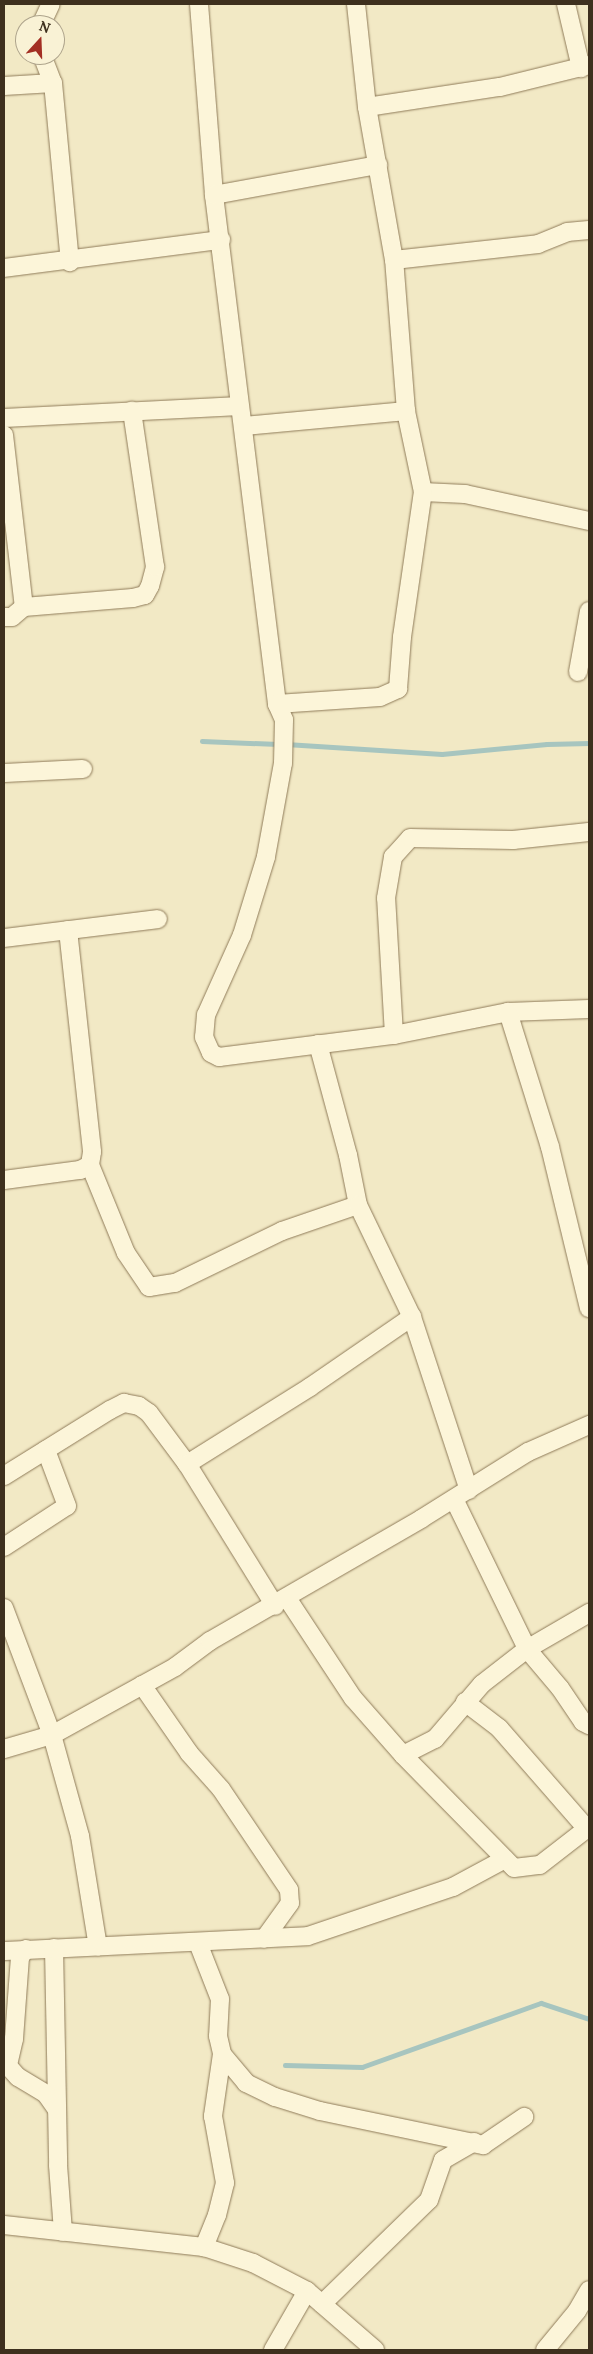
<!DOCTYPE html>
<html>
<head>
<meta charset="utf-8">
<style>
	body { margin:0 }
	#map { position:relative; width:593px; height:2354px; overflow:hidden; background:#f2e9c5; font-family:Lora,serif }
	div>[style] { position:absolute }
	.stream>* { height:4.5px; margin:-2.25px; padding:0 2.25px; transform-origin:2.25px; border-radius:2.25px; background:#a7c5bf }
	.roads { filter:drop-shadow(0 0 1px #8f7b59) drop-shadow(0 0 1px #8f7b59) }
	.minor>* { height:18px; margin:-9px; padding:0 9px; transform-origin:9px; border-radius:9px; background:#fcf5d9 }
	span { translate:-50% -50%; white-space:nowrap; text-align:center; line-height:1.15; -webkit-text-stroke:4px #f9f2d5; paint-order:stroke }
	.frame { position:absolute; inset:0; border:5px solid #3e301e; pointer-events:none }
	.north { position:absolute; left:15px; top:15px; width:50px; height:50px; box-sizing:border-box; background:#f9f2d5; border:1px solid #aea48c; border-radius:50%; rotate:20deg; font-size:14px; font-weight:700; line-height:20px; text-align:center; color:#3e301e }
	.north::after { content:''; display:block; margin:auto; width:18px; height:22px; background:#a32f23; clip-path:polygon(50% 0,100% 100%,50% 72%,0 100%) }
</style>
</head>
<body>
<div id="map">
	<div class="stream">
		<i style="left:202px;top:741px;width:76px;rotate:2.3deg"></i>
		<i style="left:286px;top:744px;width:156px;rotate:3.7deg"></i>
		<i style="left:442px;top:754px;width:105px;rotate:-5.4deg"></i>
		<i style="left:547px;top:744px;width:42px;rotate:-1.4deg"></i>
		<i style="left:285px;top:2065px;width:77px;rotate:1.5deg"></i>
		<i style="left:362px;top:2067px;width:190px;rotate:-19.7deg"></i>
		<i style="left:541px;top:2003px;width:51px;rotate:18.4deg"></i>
	</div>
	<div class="roads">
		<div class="minor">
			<i style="left:199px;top:4px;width:192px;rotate:85.5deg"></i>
			<i style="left:214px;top:195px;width:513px;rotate:82.94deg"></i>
			<i style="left:277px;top:704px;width:17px;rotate:66deg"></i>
			<i style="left:284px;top:720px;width:43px;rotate:91.3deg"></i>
			<i style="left:283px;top:763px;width:96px;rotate:100.3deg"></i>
			<i style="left:266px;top:857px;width:82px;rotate:107.1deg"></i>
			<i style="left:242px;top:935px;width:88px;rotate:114.2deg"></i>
			<i style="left:206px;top:1015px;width:22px;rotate:95deg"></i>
			<i style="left:204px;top:1037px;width:17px;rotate:66deg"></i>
			<i style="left:211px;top:1053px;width:9px;rotate:27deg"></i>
			<i style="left:219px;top:1057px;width:176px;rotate:-7.2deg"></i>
			<i style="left:394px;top:1035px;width:116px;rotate:-11.4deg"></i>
			<i style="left:508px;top:1012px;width:81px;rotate:-2.1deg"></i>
			<i style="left:566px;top:4px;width:66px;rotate:76.8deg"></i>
			<i style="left:41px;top:25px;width:23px;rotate:-65deg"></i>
			<i style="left:42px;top:55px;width:30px;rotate:69deg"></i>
			<i style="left:53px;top:83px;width:180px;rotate:84.6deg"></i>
			<i style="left:4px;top:86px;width:49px;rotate:-3.5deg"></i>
			<i style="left:367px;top:107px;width:134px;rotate:-8.6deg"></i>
			<i style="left:500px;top:87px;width:92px;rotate:-13.9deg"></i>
			<i style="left:214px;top:195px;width:167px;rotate:-10.4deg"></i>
			<i style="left:394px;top:260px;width:145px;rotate:-6.3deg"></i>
			<i style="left:538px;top:244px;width:31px;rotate:-22deg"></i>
			<i style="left:567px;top:232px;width:22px;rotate:-5deg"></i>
			<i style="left:4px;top:268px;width:219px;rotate:-7.4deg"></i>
			<i style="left:4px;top:418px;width:236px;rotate:-2.9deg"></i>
			<i style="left:244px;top:426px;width:163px;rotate:-5.3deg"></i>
			<i style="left:4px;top:435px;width:173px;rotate:83.4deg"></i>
			<i style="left:423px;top:492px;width:42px;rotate:2.7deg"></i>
			<i style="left:465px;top:494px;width:127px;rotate:12.3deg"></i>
			<i style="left:4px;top:617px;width:8px"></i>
			<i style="left:12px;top:617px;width:16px;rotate:-40deg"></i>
			<i style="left:24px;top:607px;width:109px;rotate:-4.7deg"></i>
			<i style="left:133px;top:598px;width:12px;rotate:-14deg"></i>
			<i style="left:145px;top:595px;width:10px;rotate:-61deg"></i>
			<i style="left:150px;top:586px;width:20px;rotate:-75deg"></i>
			<i style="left:155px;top:567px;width:158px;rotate:-98.4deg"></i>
			<i style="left:578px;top:672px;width:62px;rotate:-79.8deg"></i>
			<i style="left:277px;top:704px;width:103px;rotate:-3.9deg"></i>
			<i style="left:380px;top:697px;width:20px;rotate:-24deg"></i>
			<i style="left:398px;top:689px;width:52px;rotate:-85.6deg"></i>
			<i style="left:402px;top:637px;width:147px;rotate:-81.8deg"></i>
			<i style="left:423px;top:492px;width:83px;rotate:-101.9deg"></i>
			<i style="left:406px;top:411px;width:151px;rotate:-94.5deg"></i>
			<i style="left:394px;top:260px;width:155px;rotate:-100deg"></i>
			<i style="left:367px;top:107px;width:104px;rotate:-96.1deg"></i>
			<i style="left:4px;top:773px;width:79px;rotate:-2.9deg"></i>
			<i style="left:68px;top:930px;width:223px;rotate:83.8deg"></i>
			<i style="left:92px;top:1152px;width:13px;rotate:99deg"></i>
			<i style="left:90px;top:1165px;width:95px;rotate:67.8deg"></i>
			<i style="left:126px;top:1253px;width:41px;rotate:55.9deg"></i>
			<i style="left:149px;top:1287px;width:26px;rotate:-9deg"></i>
			<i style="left:175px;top:1283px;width:119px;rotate:-25.9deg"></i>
			<i style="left:282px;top:1231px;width:80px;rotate:-18.9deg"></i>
			<i style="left:4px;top:938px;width:155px;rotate:-7deg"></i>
			<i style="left:508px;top:1012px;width:141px;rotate:72.7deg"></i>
			<i style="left:550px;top:1147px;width:166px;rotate:76.4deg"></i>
			<i style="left:394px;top:1035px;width:137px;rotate:-93.3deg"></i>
			<i style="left:386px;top:898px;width:42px;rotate:-80.3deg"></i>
			<i style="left:393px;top:857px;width:25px;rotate:-48deg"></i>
			<i style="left:410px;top:838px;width:103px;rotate:1.1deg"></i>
			<i style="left:513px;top:840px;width:76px;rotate:-6deg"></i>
			<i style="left:318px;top:1044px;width:115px;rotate:74.9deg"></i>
			<i style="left:348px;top:1155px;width:51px;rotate:78.7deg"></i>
			<i style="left:358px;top:1205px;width:124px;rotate:64.3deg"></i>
			<i style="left:412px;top:1317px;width:182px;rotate:71.8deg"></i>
			<i style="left:4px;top:1180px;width:77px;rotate:-7.5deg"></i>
			<i style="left:80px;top:1170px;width:11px;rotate:-27deg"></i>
			<i style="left:187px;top:1464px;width:145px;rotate:-32deg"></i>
			<i style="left:310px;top:1387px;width:124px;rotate:-34.5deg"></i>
			<i style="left:4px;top:1476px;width:125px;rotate:-31.9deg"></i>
			<i style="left:110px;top:1410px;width:16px;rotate:-27deg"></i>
			<i style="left:124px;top:1403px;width:15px;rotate:11deg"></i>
			<i style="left:139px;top:1406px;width:12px;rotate:35deg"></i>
			<i style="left:149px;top:1413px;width:64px;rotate:53.3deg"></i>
			<i style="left:187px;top:1464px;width:167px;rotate:58.2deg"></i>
			<i style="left:454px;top:1499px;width:167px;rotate:64deg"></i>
			<i style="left:527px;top:1649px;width:51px;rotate:49.8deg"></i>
			<i style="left:560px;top:1688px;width:41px;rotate:55.9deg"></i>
			<i style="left:583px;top:1722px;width:7px;rotate:27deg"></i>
			<i style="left:4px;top:1547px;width:75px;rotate:-33.1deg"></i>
			<i style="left:67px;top:1506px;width:60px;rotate:-110.6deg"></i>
			<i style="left:287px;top:1598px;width:120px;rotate:56.6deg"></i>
			<i style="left:353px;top:1698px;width:76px;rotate:48.7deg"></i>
			<i style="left:403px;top:1755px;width:158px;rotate:45.5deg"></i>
			<i style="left:514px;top:1868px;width:26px;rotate:-7deg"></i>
			<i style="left:540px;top:1865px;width:62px;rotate:-37.8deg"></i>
			<i style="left:4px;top:1608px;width:136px;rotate:69.3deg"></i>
			<i style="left:52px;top:1735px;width:105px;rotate:74.5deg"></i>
			<i style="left:80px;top:1836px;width:112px;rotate:80.8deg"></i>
			<i style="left:142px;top:1685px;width:83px;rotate:55.3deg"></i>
			<i style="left:189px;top:1753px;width:48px;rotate:48.4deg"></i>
			<i style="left:221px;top:1789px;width:122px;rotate:56deg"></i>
			<i style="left:289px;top:1890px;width:13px;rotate:86deg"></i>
			<i style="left:290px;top:1903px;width:44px;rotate:125.8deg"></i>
			<i style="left:465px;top:1702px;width:43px;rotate:37.4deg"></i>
			<i style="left:499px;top:1728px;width:134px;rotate:48.9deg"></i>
			<i style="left:4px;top:1749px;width:50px;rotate:-16.3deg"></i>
			<i style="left:52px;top:1735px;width:141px;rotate:-28.9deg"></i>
			<i style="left:175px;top:1667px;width:44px;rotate:-36.6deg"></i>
			<i style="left:210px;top:1641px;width:244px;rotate:-30deg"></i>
			<i style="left:421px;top:1519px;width:126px;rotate:-32.1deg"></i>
			<i style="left:528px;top:1452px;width:67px;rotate:-23.9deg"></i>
			<i style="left:403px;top:1755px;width:36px;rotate:-27deg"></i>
			<i style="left:435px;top:1739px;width:72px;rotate:-49.5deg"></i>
			<i style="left:482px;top:1684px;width:57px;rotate:-37.9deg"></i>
			<i style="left:527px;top:1649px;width:72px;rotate:-30.1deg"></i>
			<i style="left:198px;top:1943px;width:60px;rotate:68.6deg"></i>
			<i style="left:220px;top:1999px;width:37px;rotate:93deg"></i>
			<i style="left:218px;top:2036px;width:18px;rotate:77deg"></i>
			<i style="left:222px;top:2054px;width:63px;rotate:98.3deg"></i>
			<i style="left:213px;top:2116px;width:68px;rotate:79.8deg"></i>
			<i style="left:225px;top:2183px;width:33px;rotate:104deg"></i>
			<i style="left:217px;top:2215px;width:35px;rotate:112deg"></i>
			<i style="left:54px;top:1948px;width:217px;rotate:88.9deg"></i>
			<i style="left:58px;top:2165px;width:67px;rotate:85.7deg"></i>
			<i style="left:26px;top:1949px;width:10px;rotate:127deg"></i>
			<i style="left:20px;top:1957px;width:82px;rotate:94.2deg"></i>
			<i style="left:14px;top:2039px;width:28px;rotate:103deg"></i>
			<i style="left:8px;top:2066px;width:15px;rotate:48deg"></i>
			<i style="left:18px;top:2077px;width:33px;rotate:31deg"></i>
			<i style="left:46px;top:2094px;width:19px;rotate:55deg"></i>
			<i style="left:4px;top:1951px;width:304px;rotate:-2.8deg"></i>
			<i style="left:308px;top:1936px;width:153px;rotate:-18.7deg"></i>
			<i style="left:453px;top:1887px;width:59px;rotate:-28.3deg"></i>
			<i style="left:222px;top:2054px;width:38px;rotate:50deg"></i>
			<i style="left:246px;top:2083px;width:32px;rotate:26deg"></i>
			<i style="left:275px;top:2097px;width:47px;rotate:17.3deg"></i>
			<i style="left:320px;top:2111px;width:167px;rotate:11.8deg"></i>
			<i style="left:483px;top:2145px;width:50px;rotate:-34.3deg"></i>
			<i style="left:4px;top:2225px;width:201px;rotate:6.3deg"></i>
			<i style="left:204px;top:2247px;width:52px;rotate:18.1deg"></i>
			<i style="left:253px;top:2263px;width:61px;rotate:27.4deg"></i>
			<i style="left:307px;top:2291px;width:90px;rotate:40.9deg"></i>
			<i style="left:322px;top:2304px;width:149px;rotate:-44.2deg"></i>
			<i style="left:429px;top:2200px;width:42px;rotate:-70.7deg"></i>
			<i style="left:443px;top:2160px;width:36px;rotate:-30deg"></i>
			<i style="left:273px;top:2350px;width:68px;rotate:-60deg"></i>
			<i style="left:545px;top:2350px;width:50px;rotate:-50.6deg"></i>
			<i style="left:577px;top:2311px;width:24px;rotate:-60deg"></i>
		</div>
	</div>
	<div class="frame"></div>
	<div class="north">N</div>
</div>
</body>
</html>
